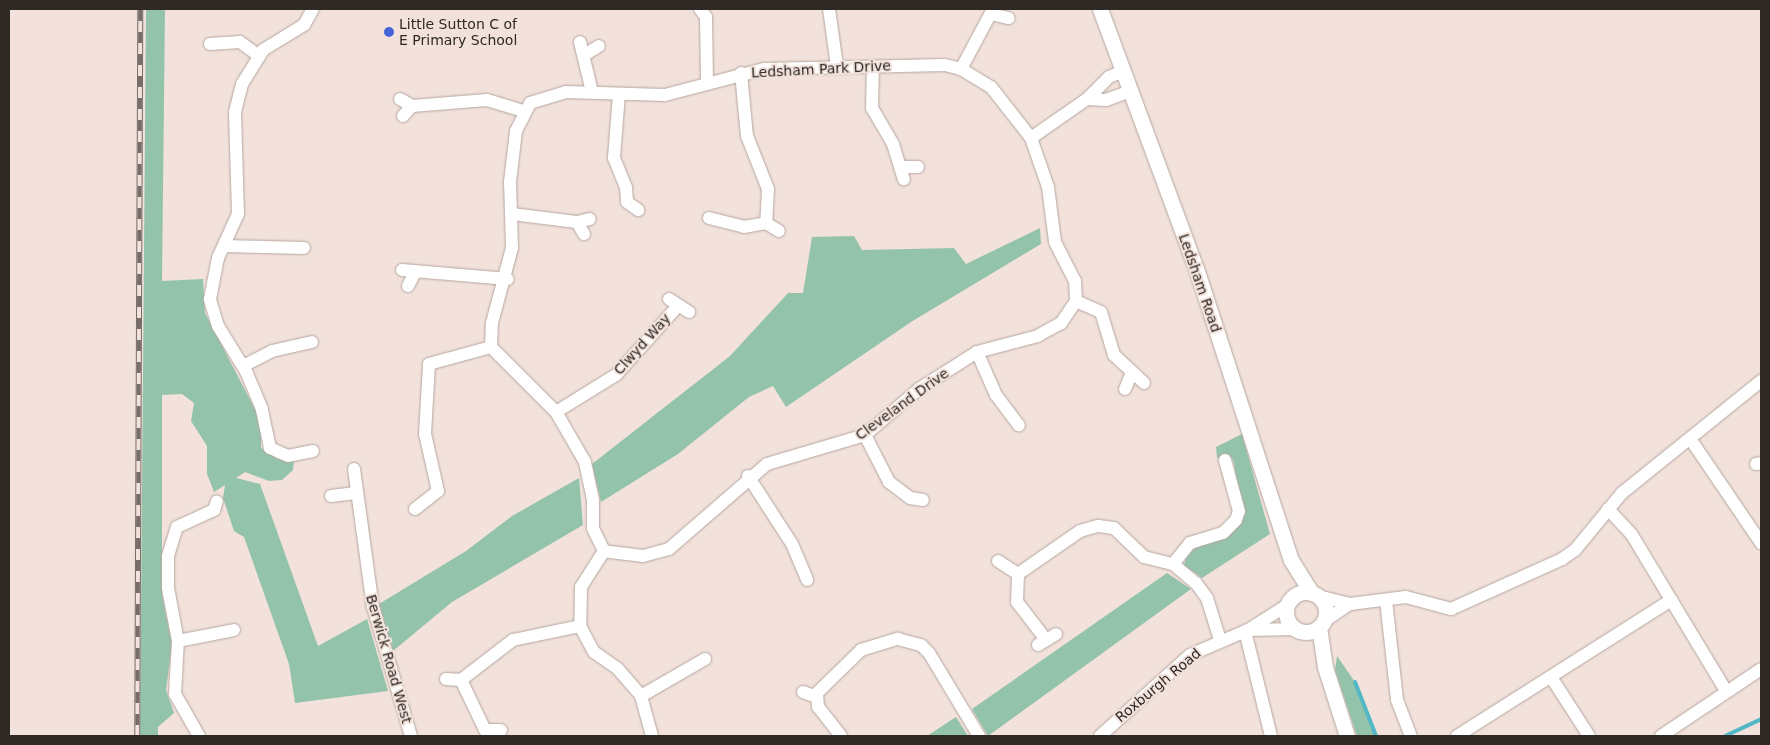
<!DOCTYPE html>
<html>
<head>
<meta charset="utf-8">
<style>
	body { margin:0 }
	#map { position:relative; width:1770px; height:745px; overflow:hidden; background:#f2e2db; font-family:"DejaVu Sans",sans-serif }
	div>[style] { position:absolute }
	.green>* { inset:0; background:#94c3ac }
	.stream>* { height:4px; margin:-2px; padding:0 2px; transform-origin:2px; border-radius:2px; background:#54b7c6 }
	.roads { filter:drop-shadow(0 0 1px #b5a69f) drop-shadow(0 0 1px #b5a69f) }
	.minor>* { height:12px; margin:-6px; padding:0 6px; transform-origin:6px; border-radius:6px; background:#fff }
	.major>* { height:15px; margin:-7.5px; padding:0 7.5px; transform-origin:7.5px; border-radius:7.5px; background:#fff }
	.major>.ring { margin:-7.5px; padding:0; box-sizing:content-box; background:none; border:15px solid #fff; border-radius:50% }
	.rail>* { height:5.5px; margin-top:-2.75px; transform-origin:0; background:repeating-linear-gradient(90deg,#f2e2db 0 11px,#766c68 0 22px); box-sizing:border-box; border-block:1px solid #766c68 }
	.dots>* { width:14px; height:14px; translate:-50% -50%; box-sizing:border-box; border:2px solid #f2e2db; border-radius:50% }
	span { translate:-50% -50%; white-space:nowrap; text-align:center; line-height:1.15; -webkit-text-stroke:4px #f2e2db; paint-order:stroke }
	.poi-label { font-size:14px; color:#2f2926 }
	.left { translate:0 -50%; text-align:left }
	.street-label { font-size:14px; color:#2f2926 }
	.frame { position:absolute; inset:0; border:10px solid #2f2926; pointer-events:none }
</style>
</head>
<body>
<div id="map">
	<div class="green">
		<i style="clip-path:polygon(146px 9px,165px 9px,162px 281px,203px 279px,205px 313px,261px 421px,261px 448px,277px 459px,294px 460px,293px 470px,282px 480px,269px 481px,245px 472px,236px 478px,260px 484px,318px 646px,367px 619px,388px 691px,295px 703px,289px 664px,244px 537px,234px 531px,223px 498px,225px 485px,214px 492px,207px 474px,207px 446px,191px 421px,194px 403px,182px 394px,162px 395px,162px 595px,172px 644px,166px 690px,174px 713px,158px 727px,158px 736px,140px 736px)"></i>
		<i style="clip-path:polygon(1040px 228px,1041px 244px,911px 322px,786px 407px,773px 386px,749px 397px,678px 454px,601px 502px,592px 464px,730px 356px,788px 293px,803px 293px,812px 237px,854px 236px,862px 250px,954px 248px,966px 264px)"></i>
		<i style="clip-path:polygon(1242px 434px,1270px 534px,1202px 578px,1184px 565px,1186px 558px,1195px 548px,1227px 536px,1242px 520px,1234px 463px,1232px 458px,1217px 458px,1216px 447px)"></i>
		<i style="clip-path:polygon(579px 478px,583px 525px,452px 602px,393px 651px,379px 604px,466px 551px,512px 516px)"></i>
		<i style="clip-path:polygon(1167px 573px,1191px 589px,988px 736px,972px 709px)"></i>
		<i style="clip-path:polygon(1337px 656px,1355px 682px,1376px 736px,1357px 736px,1335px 670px)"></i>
		<i style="clip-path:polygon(956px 717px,968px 736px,927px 736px)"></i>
	</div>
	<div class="stream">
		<i style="left:1355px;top:682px;width:58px;rotate:68.7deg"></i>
		<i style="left:1725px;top:736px;width:40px;rotate:-25deg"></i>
	</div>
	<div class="roads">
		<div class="minor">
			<i style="left:700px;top:9px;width:10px;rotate:53deg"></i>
			<i style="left:706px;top:17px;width:67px;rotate:89.1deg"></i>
			<i style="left:829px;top:9px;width:58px;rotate:82deg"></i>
			<i style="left:991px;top:14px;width:18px;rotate:13deg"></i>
			<i style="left:580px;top:42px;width:51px;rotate:76.5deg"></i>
			<i style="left:210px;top:44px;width:30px;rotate:-4deg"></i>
			<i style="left:240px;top:42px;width:24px;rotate:36deg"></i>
			<i style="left:586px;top:54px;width:15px;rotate:-32deg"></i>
			<i style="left:873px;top:66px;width:42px;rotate:91.4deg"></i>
			<i style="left:872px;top:108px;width:42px;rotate:59.7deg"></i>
			<i style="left:893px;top:144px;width:37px;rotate:73deg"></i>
			<i style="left:961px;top:69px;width:68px;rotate:-61.9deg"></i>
			<i style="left:1121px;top:72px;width:13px;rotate:157deg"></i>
			<i style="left:1109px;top:77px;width:31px;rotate:135deg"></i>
			<i style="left:1087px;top:99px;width:19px;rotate:3deg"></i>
			<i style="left:1106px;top:100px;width:23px;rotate:-20deg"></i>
			<i style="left:741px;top:73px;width:63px;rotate:84.6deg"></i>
			<i style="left:747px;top:136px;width:57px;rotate:68.4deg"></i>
			<i style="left:768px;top:189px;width:34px;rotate:93deg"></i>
			<i style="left:619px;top:94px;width:64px;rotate:94.5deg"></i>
			<i style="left:614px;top:158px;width:31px;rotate:68deg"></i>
			<i style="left:626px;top:187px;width:15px;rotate:86deg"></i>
			<i style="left:627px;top:202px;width:14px;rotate:36deg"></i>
			<i style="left:400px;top:99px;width:14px;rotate:30deg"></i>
			<i style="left:412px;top:106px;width:75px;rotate:-4.6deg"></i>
			<i style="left:487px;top:100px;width:38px;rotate:17deg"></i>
			<i style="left:403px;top:116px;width:13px;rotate:-48deg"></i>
			<i style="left:1031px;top:138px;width:52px;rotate:70.9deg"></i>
			<i style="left:1048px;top:187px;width:55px;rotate:82.7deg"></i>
			<i style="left:1055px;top:242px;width:44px;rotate:62.9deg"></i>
			<i style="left:1075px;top:281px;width:20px;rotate:87deg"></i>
			<i style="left:1076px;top:301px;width:27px;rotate:124deg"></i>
			<i style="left:1061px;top:323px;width:26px;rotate:151deg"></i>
			<i style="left:1038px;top:336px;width:63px;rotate:165.3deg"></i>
			<i style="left:977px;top:352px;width:69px;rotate:147.5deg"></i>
			<i style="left:919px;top:389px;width:71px;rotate:139.6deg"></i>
			<i style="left:865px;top:435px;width:102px;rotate:163.5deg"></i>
			<i style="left:767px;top:464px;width:130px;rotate:139.1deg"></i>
			<i style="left:669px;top:549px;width:27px;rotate:165deg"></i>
			<i style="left:643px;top:556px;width:39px;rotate:-173deg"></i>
			<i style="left:604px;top:551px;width:25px;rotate:-116deg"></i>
			<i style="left:593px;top:528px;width:28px;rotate:-90deg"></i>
			<i style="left:593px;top:500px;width:39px;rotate:-102deg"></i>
			<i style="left:585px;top:462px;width:58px;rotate:-120.1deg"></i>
			<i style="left:556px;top:412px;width:92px;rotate:-135deg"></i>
			<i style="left:491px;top:347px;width:24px;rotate:-88deg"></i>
			<i style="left:492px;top:323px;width:78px;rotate:-75.1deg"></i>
			<i style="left:512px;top:248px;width:66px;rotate:-91.7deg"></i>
			<i style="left:510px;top:182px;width:51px;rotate:-83.3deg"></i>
			<i style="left:516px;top:131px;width:31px;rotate:-63deg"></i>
			<i style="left:530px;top:103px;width:37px;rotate:-17deg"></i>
			<i style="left:565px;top:92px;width:100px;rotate:1.7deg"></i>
			<i style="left:665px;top:95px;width:102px;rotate:-14.7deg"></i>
			<i style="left:764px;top:69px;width:181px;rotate:-1.3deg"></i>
			<i style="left:945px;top:65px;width:16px;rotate:14deg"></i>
			<i style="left:961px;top:69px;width:35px;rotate:31deg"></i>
			<i style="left:991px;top:87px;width:65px;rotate:51.9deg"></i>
			<i style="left:1031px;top:138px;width:68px;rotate:-34.9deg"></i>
			<i style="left:903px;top:167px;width:15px"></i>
			<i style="left:512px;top:214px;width:65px;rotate:7deg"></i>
			<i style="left:577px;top:222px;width:13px;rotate:-13deg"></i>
			<i style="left:709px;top:218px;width:36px;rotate:14deg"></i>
			<i style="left:744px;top:227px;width:22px;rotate:-10deg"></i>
			<i style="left:577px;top:222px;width:14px;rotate:60deg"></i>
			<i style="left:766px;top:223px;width:15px;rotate:32deg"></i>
			<i style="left:224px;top:246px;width:80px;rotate:1.4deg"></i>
			<i style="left:402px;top:270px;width:106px;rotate:4.9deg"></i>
			<i style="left:408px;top:286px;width:13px;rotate:-63deg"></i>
			<i style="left:669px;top:299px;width:24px;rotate:33deg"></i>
			<i style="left:1076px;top:301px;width:27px;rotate:24deg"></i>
			<i style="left:1101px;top:312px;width:45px;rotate:73.2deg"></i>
			<i style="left:1114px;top:355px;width:41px;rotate:43deg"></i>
			<i style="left:977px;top:352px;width:47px;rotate:66.2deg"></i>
			<i style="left:996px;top:395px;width:38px;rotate:53deg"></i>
			<i style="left:243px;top:366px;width:33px;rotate:-27deg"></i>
			<i style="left:272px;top:351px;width:41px;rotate:-12.7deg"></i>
			<i style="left:1125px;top:389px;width:15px;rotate:-67deg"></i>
			<i style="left:556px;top:412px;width:70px;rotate:-31.7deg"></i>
			<i style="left:616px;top:375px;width:91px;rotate:-48.1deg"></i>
			<i style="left:865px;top:435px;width:53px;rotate:62.9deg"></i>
			<i style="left:889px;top:482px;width:26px;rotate:37deg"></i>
			<i style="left:910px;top:498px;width:13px;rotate:9deg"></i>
			<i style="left:1691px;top:440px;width:125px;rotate:55.8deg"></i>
			<i style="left:313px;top:451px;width:25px;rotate:169deg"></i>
			<i style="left:288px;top:456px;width:20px;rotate:-156deg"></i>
			<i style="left:270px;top:448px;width:40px;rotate:-102deg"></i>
			<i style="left:262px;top:409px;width:39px;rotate:-113deg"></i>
			<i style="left:247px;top:373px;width:55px;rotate:-121.7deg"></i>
			<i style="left:218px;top:326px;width:28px;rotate:-107deg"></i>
			<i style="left:210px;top:299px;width:42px;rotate:-79deg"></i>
			<i style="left:218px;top:258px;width:48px;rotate:-65.6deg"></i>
			<i style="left:238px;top:214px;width:102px;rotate:-91.7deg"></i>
			<i style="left:235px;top:112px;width:29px;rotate:-76deg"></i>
			<i style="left:242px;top:84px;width:40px;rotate:-58deg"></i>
			<i style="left:263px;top:50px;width:48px;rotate:-31.4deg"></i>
			<i style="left:304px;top:25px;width:18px;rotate:-61deg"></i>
			<i style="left:1756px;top:464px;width:5px;rotate:-11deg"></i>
			<i style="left:354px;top:469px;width:139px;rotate:82.2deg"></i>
			<i style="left:373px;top:607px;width:134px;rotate:73.6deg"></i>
			<i style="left:748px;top:476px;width:81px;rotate:57.1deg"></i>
			<i style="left:792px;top:544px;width:39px;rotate:67deg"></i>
			<i style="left:331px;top:496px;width:25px;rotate:-7deg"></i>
			<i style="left:415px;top:509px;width:29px;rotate:-38deg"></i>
			<i style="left:438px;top:491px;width:58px;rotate:-102.8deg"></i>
			<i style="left:425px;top:434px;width:70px;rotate:-86.7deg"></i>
			<i style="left:429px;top:364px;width:64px;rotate:-15.3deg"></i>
			<i style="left:1608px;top:509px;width:35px;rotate:47deg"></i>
			<i style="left:1632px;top:535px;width:180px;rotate:58.9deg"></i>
			<i style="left:604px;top:551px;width:43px;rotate:122.6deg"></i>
			<i style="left:581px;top:587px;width:39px;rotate:91deg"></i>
			<i style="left:580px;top:626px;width:30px;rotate:62deg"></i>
			<i style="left:594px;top:652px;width:28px;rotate:35deg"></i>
			<i style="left:617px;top:668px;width:37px;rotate:49deg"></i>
			<i style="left:641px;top:696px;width:41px;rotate:74.6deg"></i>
			<i style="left:998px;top:561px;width:24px;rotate:33deg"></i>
			<i style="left:1018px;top:574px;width:75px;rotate:-34.7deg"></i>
			<i style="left:1080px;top:531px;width:19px;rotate:-16deg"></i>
			<i style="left:1098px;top:526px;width:16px;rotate:7deg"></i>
			<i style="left:1114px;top:528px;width:42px;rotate:44deg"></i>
			<i style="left:1144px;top:557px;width:30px;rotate:14deg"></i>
			<i style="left:1173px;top:564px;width:30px;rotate:40deg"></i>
			<i style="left:1196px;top:583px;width:19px;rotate:54deg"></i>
			<i style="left:1207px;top:598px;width:44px;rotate:72.8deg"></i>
			<i style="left:1173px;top:564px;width:27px;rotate:-51deg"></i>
			<i style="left:1190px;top:543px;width:34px;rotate:-17deg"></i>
			<i style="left:1223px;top:533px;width:18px;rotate:-45deg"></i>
			<i style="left:1236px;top:520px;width:9px;rotate:-72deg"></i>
			<i style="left:1239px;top:511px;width:53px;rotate:-105.4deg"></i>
			<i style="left:1018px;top:574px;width:28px;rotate:92deg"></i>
			<i style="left:1017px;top:602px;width:44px;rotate:52.4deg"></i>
			<i style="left:1318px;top:596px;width:33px;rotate:14deg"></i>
			<i style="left:1350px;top:604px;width:56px;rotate:-7.1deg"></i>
			<i style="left:1406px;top:597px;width:47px;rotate:14.9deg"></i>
			<i style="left:1451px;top:609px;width:122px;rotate:-24.2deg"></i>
			<i style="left:1562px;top:559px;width:16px;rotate:-35deg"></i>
			<i style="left:1575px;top:550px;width:74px;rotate:-50.5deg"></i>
			<i style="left:1622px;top:493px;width:179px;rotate:-38.9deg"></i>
			<i style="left:1386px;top:600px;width:101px;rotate:83.7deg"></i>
			<i style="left:1397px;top:700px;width:39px;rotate:69deg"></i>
			<i style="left:1323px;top:622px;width:32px;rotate:-34deg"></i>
			<i style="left:1249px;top:630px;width:47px;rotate:-1.2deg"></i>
			<i style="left:1245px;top:631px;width:108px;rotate:76.1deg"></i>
			<i style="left:178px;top:641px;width:57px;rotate:-11.1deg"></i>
			<i style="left:1038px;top:645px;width:21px;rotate:-31deg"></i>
			<i style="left:1551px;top:677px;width:70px;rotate:57.2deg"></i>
			<i style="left:446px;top:679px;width:15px;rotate:4deg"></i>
			<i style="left:803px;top:692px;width:15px;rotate:20deg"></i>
			<i style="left:641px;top:696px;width:74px;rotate:-30deg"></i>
			<i style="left:501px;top:730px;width:16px;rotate:180deg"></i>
			<i style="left:485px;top:730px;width:55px;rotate:-115.6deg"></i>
			<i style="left:461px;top:680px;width:66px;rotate:-37.6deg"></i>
			<i style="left:513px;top:640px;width:68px;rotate:-11.8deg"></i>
			<i style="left:199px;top:736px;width:48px;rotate:-119.7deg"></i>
			<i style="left:175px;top:694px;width:53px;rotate:-86.8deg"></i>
			<i style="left:178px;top:641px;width:54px;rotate:-100.7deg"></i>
			<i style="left:168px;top:588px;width:32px;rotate:-90deg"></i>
			<i style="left:168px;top:556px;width:30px;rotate:-73deg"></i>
			<i style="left:177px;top:527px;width:41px;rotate:-24.7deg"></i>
			<i style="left:214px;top:510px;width:9px;rotate:-72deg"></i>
			<i style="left:841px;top:736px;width:37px;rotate:-128deg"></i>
			<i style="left:818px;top:707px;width:14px;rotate:-94deg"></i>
			<i style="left:817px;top:693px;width:62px;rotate:-44.3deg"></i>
			<i style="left:861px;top:650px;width:39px;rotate:-17deg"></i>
			<i style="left:898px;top:639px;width:24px;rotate:15deg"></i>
			<i style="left:921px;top:645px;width:11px;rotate:45deg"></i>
			<i style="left:929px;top:653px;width:97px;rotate:58.9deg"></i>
			<i style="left:1100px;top:736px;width:121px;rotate:-42deg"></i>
			<i style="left:1190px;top:655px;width:63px;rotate:-23.3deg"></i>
			<i style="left:1248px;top:630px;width:49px;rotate:-32.4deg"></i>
			<i style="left:1457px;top:736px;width:254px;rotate:-32.4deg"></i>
			<i style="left:1661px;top:736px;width:120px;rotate:-33.8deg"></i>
		</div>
		<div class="major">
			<i style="left:1100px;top:9px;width:276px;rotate:69.7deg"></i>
			<i style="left:1196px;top:268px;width:307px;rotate:72deg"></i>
			<i style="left:1291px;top:560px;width:39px;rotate:58deg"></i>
			<i class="ring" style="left:1286px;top:592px;width:25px;height:25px"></i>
			<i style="left:1319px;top:627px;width:40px;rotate:81.5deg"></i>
			<i style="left:1325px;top:667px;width:72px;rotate:72.3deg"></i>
		</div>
	</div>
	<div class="rail">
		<i style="left:137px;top:736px;width:727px;rotate:-89.76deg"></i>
	</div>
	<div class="dots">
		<i style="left:389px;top:32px;background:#4464d7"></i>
	</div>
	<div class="poi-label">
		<span class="left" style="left:399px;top:32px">Little Sutton C of<br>E Primary School</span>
	</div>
	<div class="street-label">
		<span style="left:821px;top:69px;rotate:-3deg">Ledsham Park Drive</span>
		<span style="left:1200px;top:283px;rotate:71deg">Ledsham Road</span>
		<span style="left:642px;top:344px;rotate:-48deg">Clwyd Way</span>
		<span style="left:902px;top:404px;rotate:-36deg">Cleveland Drive</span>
		<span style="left:389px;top:659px;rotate:74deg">Berwick Road West</span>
		<span style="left:1158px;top:685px;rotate:-40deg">Roxburgh Road</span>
	</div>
	<div class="frame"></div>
</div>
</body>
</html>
